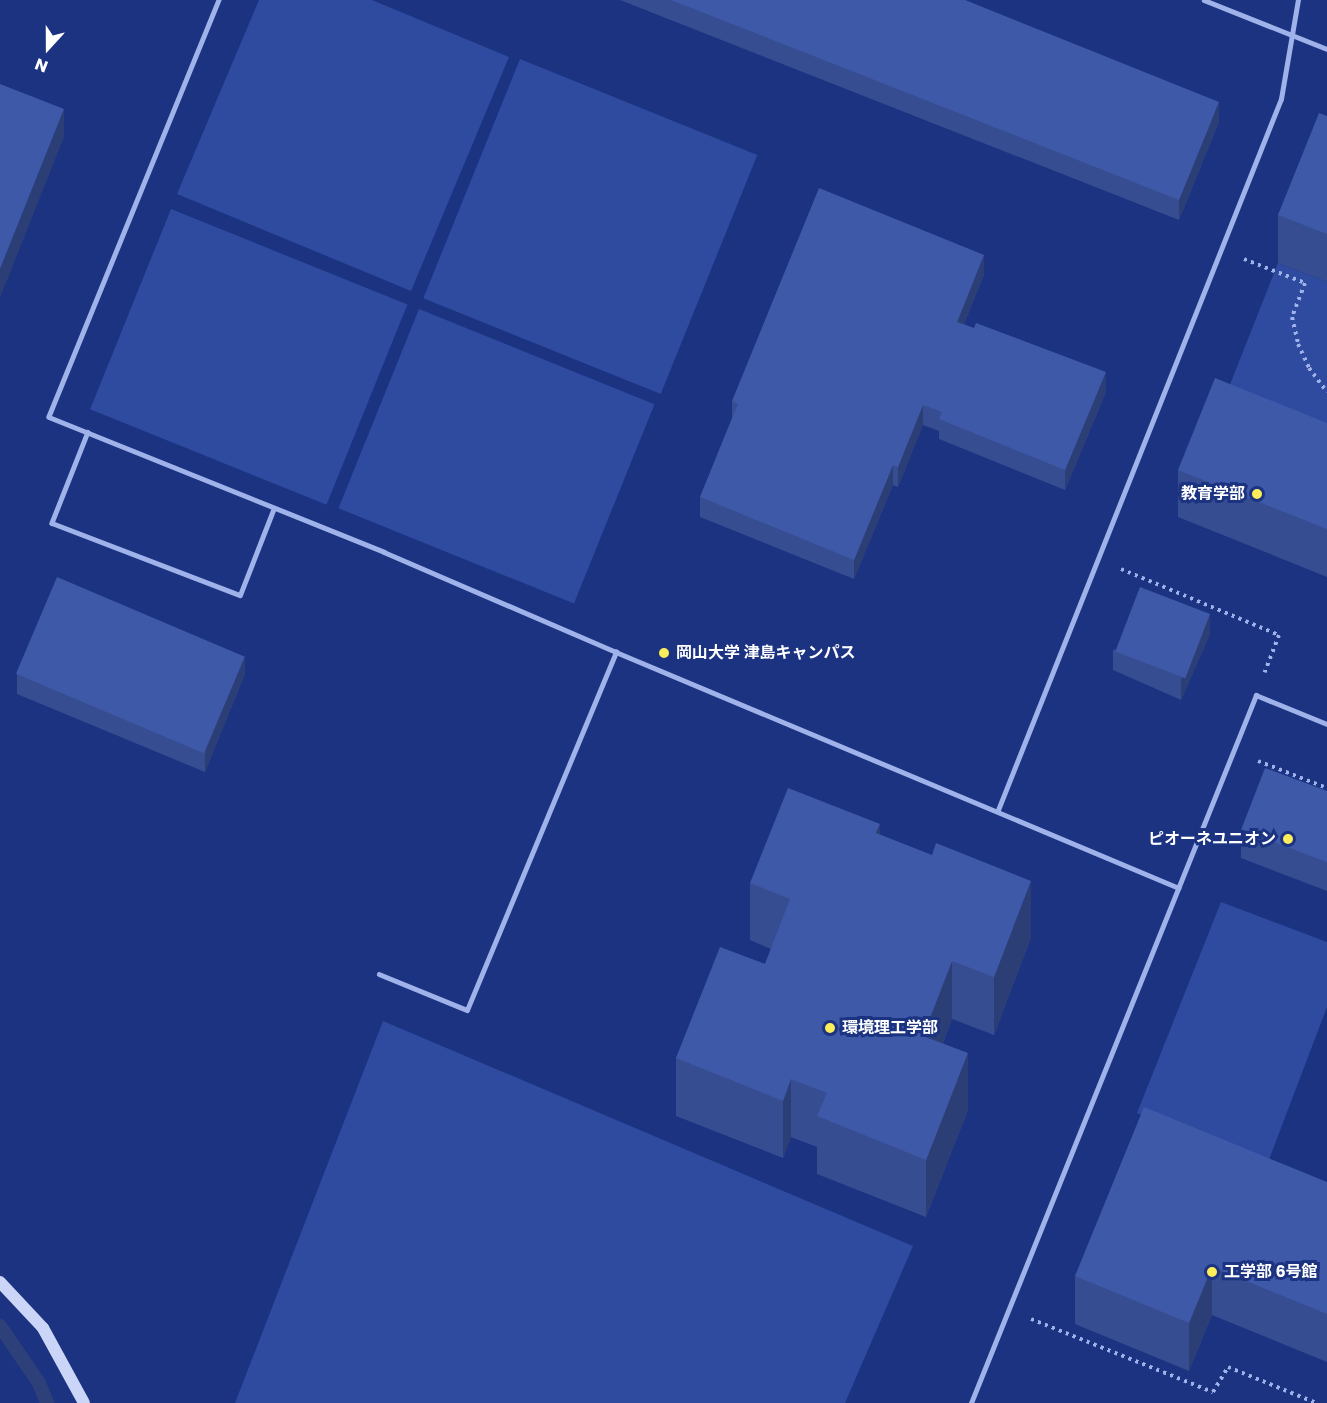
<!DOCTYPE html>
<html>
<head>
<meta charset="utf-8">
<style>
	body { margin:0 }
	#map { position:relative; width:1327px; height:1403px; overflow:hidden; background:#1b3381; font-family:Poppins,"Noto Sans JP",sans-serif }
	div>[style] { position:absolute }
	.green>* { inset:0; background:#2e4ba0; transform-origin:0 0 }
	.stream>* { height:14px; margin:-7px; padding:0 7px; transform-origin:7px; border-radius:7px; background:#2d4079 }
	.path>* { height:4px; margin-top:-2px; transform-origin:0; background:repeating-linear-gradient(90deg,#9fb2ea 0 3px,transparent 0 7.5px) }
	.lane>* { height:4.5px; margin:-2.25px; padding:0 2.25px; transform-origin:2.25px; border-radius:2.25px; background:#9fb2ea }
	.secondary>* { height:12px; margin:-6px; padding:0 6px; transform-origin:6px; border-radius:6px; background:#cad5f7 }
	.wall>* { inset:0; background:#364d91 }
	.shaded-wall>* { inset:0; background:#2c3e76 }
	.building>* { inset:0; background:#3f59a9; transform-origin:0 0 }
	.dots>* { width:16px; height:16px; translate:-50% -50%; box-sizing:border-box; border:3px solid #1b3381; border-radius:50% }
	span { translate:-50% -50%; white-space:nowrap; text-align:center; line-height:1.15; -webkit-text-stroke:6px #1b3381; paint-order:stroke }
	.poi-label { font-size:16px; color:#fff; font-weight:700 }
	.right { translate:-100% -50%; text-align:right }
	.left { translate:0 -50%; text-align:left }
	.north { position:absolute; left:18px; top:18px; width:60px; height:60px; -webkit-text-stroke:4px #1b3381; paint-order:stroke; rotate:201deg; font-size:16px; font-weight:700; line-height:24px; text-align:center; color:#fff }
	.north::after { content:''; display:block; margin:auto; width:21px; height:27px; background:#fff; clip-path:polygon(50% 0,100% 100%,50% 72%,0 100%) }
</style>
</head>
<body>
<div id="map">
	<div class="green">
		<i style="clip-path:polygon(259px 0,372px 0,509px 57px,411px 291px,177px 194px)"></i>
		<i style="left:520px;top:59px;width:256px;height:258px;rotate:22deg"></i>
		<i style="left:171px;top:209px;width:255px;height:216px;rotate:22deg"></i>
		<i style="clip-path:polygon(1278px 263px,1327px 282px,1327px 438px,1225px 397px)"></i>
		<i style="left:419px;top:309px;width:254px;height:215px;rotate:22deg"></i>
		<i style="clip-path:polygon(1221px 902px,1327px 942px,1327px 1007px,1267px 1165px,1137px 1113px)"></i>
		<i style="clip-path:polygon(383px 1021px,913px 1246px,845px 1403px,235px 1403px)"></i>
	</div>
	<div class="stream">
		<i style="left:0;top:1326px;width:69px;rotate:55.6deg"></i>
		<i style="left:39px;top:1383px;width:22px;rotate:68deg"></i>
	</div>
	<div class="path">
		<i style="left:1244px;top:259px;width:66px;rotate:21.5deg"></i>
		<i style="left:1305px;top:283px;width:36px;rotate:111deg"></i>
		<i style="left:1292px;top:317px;width:28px;rotate:77deg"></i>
		<i style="left:1298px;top:344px;width:26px;rotate:65deg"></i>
		<i style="left:1309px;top:368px;width:30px;rotate:53deg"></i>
		<i style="left:1121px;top:569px;width:171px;rotate:22.7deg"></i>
		<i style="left:1279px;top:635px;width:40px;rotate:111deg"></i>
		<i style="left:1258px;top:761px;width:74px;rotate:21.4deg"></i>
		<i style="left:1031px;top:1319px;width:196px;rotate:21.9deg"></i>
		<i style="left:1213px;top:1392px;width:29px;rotate:-59deg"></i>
		<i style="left:1228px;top:1367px;width:95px;rotate:22.2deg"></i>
	</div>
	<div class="lane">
		<i style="left:219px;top:0;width:450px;rotate:112.2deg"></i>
		<i style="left:49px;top:417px;width:361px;rotate:21.9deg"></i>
		<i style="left:384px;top:552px;width:253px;rotate:23.3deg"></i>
		<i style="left:1204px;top:0;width:132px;rotate:21.7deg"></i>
		<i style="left:88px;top:432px;width:98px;rotate:111.6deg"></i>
		<i style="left:52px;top:523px;width:201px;rotate:21deg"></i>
		<i style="left:240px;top:595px;width:93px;rotate:-68.7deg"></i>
		<i style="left:998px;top:810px;width:765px;rotate:-68.3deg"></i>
		<i style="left:1281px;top:99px;width:100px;rotate:-80.3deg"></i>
		<i style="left:379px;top:974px;width:95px;rotate:22.2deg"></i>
		<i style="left:467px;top:1010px;width:388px;rotate:-67.4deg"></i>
		<i style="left:616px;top:652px;width:610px;rotate:22.74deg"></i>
		<i style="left:971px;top:1403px;width:763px;rotate:-68.07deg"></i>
		<i style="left:1256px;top:695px;width:77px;rotate:22.2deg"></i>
	</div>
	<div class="secondary">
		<i style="left:0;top:1282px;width:63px;rotate:46.9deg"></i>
		<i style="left:43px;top:1328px;width:85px;rotate:61.3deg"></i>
	</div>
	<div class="wall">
		<i style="clip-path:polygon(620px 0,965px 0,1219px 122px,1179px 220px)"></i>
		<i style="clip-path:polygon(1327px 116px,1327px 282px,1278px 263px,1278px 215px)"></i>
		<i style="clip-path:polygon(984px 275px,964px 324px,1106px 392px,1065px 490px,939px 439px,939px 431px,923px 425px,898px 487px,893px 485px,854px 579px,700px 517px,700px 497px,732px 418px,732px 401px)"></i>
		<i style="clip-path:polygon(1327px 423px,1327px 577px,1178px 517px,1178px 470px)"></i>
		<i style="clip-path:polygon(1210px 634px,1181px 700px,1113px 670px,1113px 650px)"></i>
		<i style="clip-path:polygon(17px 674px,245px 674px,205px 772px,17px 694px)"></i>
		<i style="clip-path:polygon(1327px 791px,1327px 891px,1241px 858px,1241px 830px)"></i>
		<i style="clip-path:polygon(880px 835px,1031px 938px,994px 1035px,952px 1019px,943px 1043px,968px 1110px,926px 1217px,817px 1174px,817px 1147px,791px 1137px,783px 1158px,676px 1116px,676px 1058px,765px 964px,771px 949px,750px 940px,750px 883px)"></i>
		<i style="clip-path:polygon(1327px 1182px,1327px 1362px,1212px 1315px,1189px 1371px,1075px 1324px,1075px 1276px)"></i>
	</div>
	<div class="shaded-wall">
		<i style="clip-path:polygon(1219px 102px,1219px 122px,1179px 220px,1179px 200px)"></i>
		<i style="clip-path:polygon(64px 109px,64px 137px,0 298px,0 269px)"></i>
		<i style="clip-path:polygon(984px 255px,984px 275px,957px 342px,957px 322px)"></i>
		<i style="clip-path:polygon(1106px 372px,1106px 392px,1065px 490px,1065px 470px)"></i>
		<i style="clip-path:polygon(923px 405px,923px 425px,898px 487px,898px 467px)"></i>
		<i style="clip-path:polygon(893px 465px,893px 485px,854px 579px,854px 560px)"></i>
		<i style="clip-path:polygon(1210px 614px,1210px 634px,1181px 700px,1181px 680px)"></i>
		<i style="clip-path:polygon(245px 655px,245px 674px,205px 772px,205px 752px)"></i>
		<i style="clip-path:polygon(880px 824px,880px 881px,876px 833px)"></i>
		<i style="clip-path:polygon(1031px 881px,1031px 938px,994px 1035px,994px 977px)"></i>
		<i style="clip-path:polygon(952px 961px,952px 1019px,923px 1093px,923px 1036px)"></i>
		<i style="clip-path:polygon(968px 1053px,968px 1110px,926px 1217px,926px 1160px)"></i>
		<i style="clip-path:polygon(791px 1079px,791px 1137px,783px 1158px,783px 1101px)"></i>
		<i style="clip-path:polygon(1212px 1267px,1212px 1315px,1189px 1371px,1189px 1323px)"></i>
	</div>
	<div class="building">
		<i style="clip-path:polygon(671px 0,965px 0,1219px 102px,1179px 200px)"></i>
		<i style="clip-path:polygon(0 84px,64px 109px,0 269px)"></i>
		<i style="clip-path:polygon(1319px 113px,1327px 116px,1327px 234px,1278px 215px)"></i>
		<i style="clip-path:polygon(819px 188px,984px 255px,957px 322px,974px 328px,976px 323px,1106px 372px,1065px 470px,939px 419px,942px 412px,923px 405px,898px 467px,893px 465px,854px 560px,700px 497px,738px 404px,732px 401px)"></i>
		<i style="clip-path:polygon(1215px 378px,1327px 423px,1327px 529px,1178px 470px)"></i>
		<i style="left:57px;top:577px;width:204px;height:105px;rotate:23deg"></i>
		<i style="left:1140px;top:587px;width:75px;height:69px;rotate:21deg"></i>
		<i style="clip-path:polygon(1265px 768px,1327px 791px,1327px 862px,1241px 830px)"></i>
		<i style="clip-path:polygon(788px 788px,880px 824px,876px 833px,932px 855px,936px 843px,1031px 881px,994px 977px,952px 961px,923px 1036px,968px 1053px,926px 1160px,817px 1116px,827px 1093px,791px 1079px,783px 1101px,676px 1058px,720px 947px,765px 964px,790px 899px,750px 883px)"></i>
		<i style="clip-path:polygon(1144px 1107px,1327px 1182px,1327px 1314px,1212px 1267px,1189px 1323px,1075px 1276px)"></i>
	</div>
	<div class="dots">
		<i style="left:1257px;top:494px;background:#fced5b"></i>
		<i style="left:664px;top:653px;background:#fced5b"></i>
		<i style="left:1288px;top:839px;background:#fced5b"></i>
		<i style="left:830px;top:1028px;background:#fced5b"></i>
		<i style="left:1212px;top:1272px;background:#fced5b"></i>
	</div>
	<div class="poi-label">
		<span class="right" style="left:1245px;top:494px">教育学部</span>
		<span class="left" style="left:676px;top:653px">岡山大学 津島キャンパス</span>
		<span class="right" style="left:1276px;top:839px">ピオーネユニオン</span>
		<span class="left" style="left:842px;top:1028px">環境理工学部</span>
		<span class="left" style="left:1224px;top:1272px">工学部 6号館</span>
	</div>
	<div class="north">N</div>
</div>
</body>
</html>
